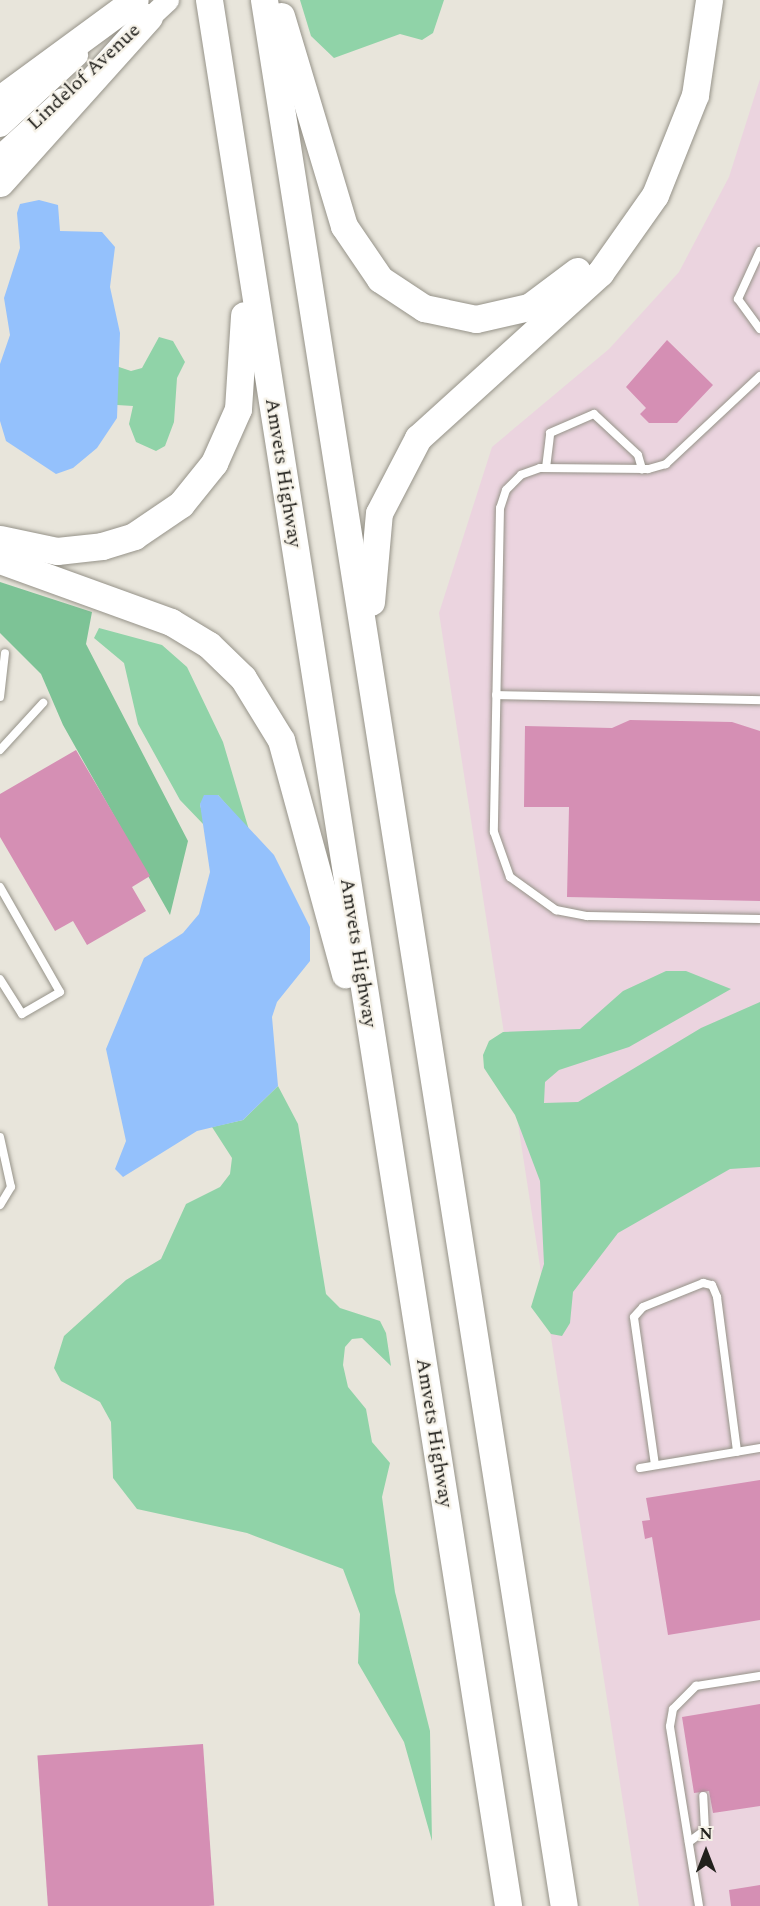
<!DOCTYPE html>
<html>
<head>
<meta charset="utf-8">
<style>
	body { margin:0 }
	#map { position:relative; width:760px; height:1906px; overflow:hidden; background:#e8e5db; font-family:Spectral,serif }
	div>[style] { position:absolute }
	.commercial>* { inset:0; background:#ebd4df }
	.green>* { inset:0; background:#90d3a8 }
	.forest>* { inset:0; background:#7dc396 }
	.water>* { inset:0; background:#94c1fc }
	.building>* { inset:0; background:#d58fb4; transform-origin:0 0 }
	.roads { filter:drop-shadow(0 0 2px #969389) drop-shadow(0 0 2px #969389) }
	.service>* { height:8px; margin:-4px; padding:0 4px; transform-origin:4px; border-radius:4px; background:#fff }
	.secondary>* { height:21px; margin:-10.5px; padding:0 10.5px; transform-origin:10.5px; border-radius:10.5px; background:#fff }
	.motorway>* { height:27px; margin:-13.5px; padding:0 13.5px; transform-origin:13.5px; border-radius:13.5px; background:#fff }
	span { translate:-50% -50%; white-space:nowrap; text-align:center; line-height:1.15; -webkit-text-stroke:4.5px #f6f2e8; paint-order:stroke }
	.street-label { font-size:20px; color:#22211d }
	.north { position:absolute; left:676px; top:1822px; width:60px; height:60px; -webkit-text-stroke:4px #f6f2e8; paint-order:stroke; rotate:0deg; font-size:16px; font-weight:700; line-height:24px; text-align:center; color:#22211d }
	.north::after { content:''; display:block; margin:auto; width:21px; height:27px; background:#22211d; clip-path:polygon(50% 0,100% 100%,50% 72%,0 100%) }
</style>
</head>
<body>
<div id="map">
	<div class="commercial">
		<i style="clip-path:polygon(760px 79px,760px 1906px,639px 1906px,439px 613px,492px 447px,609px 349px,679px 272px,729px 177px)"></i>
	</div>
	<div class="green">
		<i style="clip-path:polygon(300px 0,444px 0,433px 33px,422px 40px,400px 34px,334px 58px,311px 36px)"></i>
		<i style="clip-path:polygon(159px 337px,173px 341px,185px 362px,177px 378px,174px 422px,165px 446px,156px 451px,136px 442px,129px 424px,133px 406px,117px 405px,116px 385px,116px 366px,131px 371px,142px 368px)"></i>
		<i style="clip-path:polygon(99px 628px,162px 645px,187px 667px,223px 742px,249px 830px,218px 795px,200px 804px,205px 826px,180px 800px,138px 724px,124px 663px,94px 638px)"></i>
		<i style="clip-path:polygon(666px 971px,686px 971px,731px 989px,629px 1047px,559px 1070px,545px 1082px,544px 1103px,578px 1102px,701px 1028px,760px 1002px,760px 1167px,730px 1169px,618px 1233px,573px 1292px,570px 1323px,562px 1336px,551px 1334px,531px 1307px,544px 1264px,540px 1181px,515px 1115px,484px 1068px,483px 1055px,489px 1041px,503px 1032px,580px 1029px,623px 991px)"></i>
		<i style="clip-path:polygon(278px 1086px,298px 1124px,326px 1294px,340px 1308px,380px 1321px,386px 1333px,391px 1366px,362px 1338px,352px 1339px,345px 1347px,343px 1365px,348px 1387px,366px 1409px,372px 1442px,390px 1463px,382px 1497px,395px 1592px,430px 1731px,432px 1841px,404px 1742px,358px 1663px,360px 1614px,343px 1569px,247px 1533px,137px 1509px,113px 1478px,111px 1422px,100px 1402px,61px 1381px,54px 1368px,64px 1336px,126px 1280px,161px 1259px,186px 1204px,220px 1187px,230px 1174px,232px 1158px,212px 1127px,243px 1120px)"></i>
	</div>
	<div class="forest">
		<i style="clip-path:polygon(0 582px,92px 612px,86px 644px,188px 841px,170px 915px,63px 725px,41px 674px,0 633px)"></i>
	</div>
	<div class="water">
		<i style="clip-path:polygon(39px 200px,58px 205px,60px 231px,102px 232px,115px 247px,110px 287px,120px 333px,117px 418px,97px 448px,73px 468px,56px 474px,6px 441px,0 421px,0 364px,10px 335px,4px 298px,20px 248px,17px 213px,20px 204px)"></i>
		<i style="clip-path:polygon(204px 795px,218px 795px,274px 855px,310px 927px,310px 961px,277px 1002px,272px 1017px,278px 1086px,243px 1120px,197px 1131px,123px 1177px,115px 1169px,126px 1141px,106px 1049px,144px 958px,183px 933px,199px 914px,210px 872px,200px 804px)"></i>
	</div>
	<div class="building">
		<i style="clip-path:polygon(667px 340px,713px 385px,677px 423px,649px 423px,640px 414px,646px 408px,626px 387px)"></i>
		<i style="clip-path:polygon(630px 720px,732px 722px,760px 731px,760px 901px,567px 897px,569px 807px,524px 807px,525px 726px,612px 728px)"></i>
		<i style="clip-path:polygon(76px 750px,150px 876px,132px 887px,146px 911px,87px 945px,73px 921px,55px 931px,0 837px,0 794px)"></i>
		<i style="clip-path:polygon(760px 1480px,760px 1620px,668px 1635px,652px 1537px,645px 1539px,642px 1521px,650px 1520px,646px 1498px)"></i>
		<i style="clip-path:polygon(760px 1704px,760px 1806px,713px 1813px,709px 1791px,694px 1793px,682px 1717px)"></i>
		<i style="left:203px;top:1744px;width:162px;height:166px;rotate:86deg"></i>
		<i style="clip-path:polygon(760px 1885px,760px 1906px,731px 1906px,729px 1890px)"></i>
	</div>
	<div class="roads">
		<div class="service">
			<i style="left:760px;top:251px;width:53px;rotate:114.6deg"></i>
			<i style="left:738px;top:299px;width:37px;rotate:54deg"></i>
			<i style="left:760px;top:376px;width:129px;rotate:136.9deg"></i>
			<i style="left:666px;top:464px;width:19px;rotate:164deg"></i>
			<i style="left:648px;top:469px;width:108px;rotate:-179.5deg"></i>
			<i style="left:540px;top:468px;width:20px;rotate:160deg"></i>
			<i style="left:521px;top:475px;width:21px;rotate:135deg"></i>
			<i style="left:506px;top:490px;width:19px;rotate:108deg"></i>
			<i style="left:500px;top:508px;width:324px;rotate:91.1deg"></i>
			<i style="left:494px;top:832px;width:48px;rotate:70.4deg"></i>
			<i style="left:510px;top:877px;width:57px;rotate:35.7deg"></i>
			<i style="left:556px;top:910px;width:32px;rotate:11deg"></i>
			<i style="left:587px;top:916px;width:173px;rotate:1deg"></i>
			<i style="left:546px;top:468px;width:35px;rotate:-83deg"></i>
			<i style="left:550px;top:433px;width:48px;rotate:-23.4deg"></i>
			<i style="left:594px;top:414px;width:60px;rotate:43deg"></i>
			<i style="left:638px;top:455px;width:15px;rotate:74deg"></i>
			<i style="left:496px;top:695px;width:264px;rotate:1.1deg"></i>
			<i style="left:0;top:697px;width:44px;rotate:-83.5deg"></i>
			<i style="left:0;top:750px;width:64px;rotate:-47.5deg"></i>
			<i style="left:0;top:887px;width:121px;rotate:60.3deg"></i>
			<i style="left:60px;top:992px;width:44px;rotate:149.9deg"></i>
			<i style="left:22px;top:1014px;width:41px;rotate:-122.2deg"></i>
			<i style="left:0;top:1137px;width:51px;rotate:77.6deg"></i>
			<i style="left:11px;top:1187px;width:21px;rotate:121deg"></i>
			<i style="left:655px;top:1465px;width:149px;rotate:-98.1deg"></i>
			<i style="left:634px;top:1317px;width:13px;rotate:-48deg"></i>
			<i style="left:643px;top:1307px;width:65px;rotate:-21.8deg"></i>
			<i style="left:703px;top:1283px;width:9px;rotate:13deg"></i>
			<i style="left:712px;top:1285px;width:13px;rotate:67deg"></i>
			<i style="left:717px;top:1297px;width:156px;rotate:82.6deg"></i>
			<i style="left:640px;top:1468px;width:122px;rotate:-9.5deg"></i>
			<i style="left:689px;top:1842px;width:20px;rotate:-37deg"></i>
			<i style="left:705px;top:1830px;width:34px;rotate:-93deg"></i>
			<i style="left:699px;top:1906px;width:182px;rotate:-99.2deg"></i>
			<i style="left:670px;top:1726px;width:17px;rotate:-80deg"></i>
			<i style="left:673px;top:1709px;width:33px;rotate:-45deg"></i>
			<i style="left:696px;top:1686px;width:65px;rotate:-8.9deg"></i>
		</div>
		<div class="secondary">
			<i style="left:138px;top:28px;width:41px;rotate:-43deg"></i>
			<i style="left:0;top:126px;width:105px;rotate:-42.7deg"></i>
			<i style="left:0;top:155px;width:84px;rotate:-42.6deg"></i>
		</div>
		<div class="motorway">
			<i style="left:209px;top:0;width:1929px;rotate:81.08deg"></i>
			<i style="left:264px;top:0;width:1929px;rotate:81.06deg"></i>
			<i style="left:281px;top:16px;width:219px;rotate:73.3deg"></i>
			<i style="left:344px;top:226px;width:64px;rotate:55.8deg"></i>
			<i style="left:380px;top:279px;width:53px;rotate:33.4deg"></i>
			<i style="left:424px;top:308px;width:53px;rotate:11.9deg"></i>
			<i style="left:476px;top:319px;width:54px;rotate:-12.8deg"></i>
			<i style="left:529px;top:307px;width:60px;rotate:-36.9deg"></i>
			<i style="left:0;top:99px;width:167px;rotate:-36.3deg"></i>
			<i style="left:0;top:183px;width:223px;rotate:-48.1deg"></i>
			<i style="left:0;top:539px;width:58px;rotate:11.9deg"></i>
			<i style="left:57px;top:551px;width:45px;rotate:-6.3deg"></i>
			<i style="left:102px;top:546px;width:34px;rotate:-17deg"></i>
			<i style="left:134px;top:536px;width:57px;rotate:-34.2deg"></i>
			<i style="left:181px;top:504px;width:53px;rotate:-51.2deg"></i>
			<i style="left:214px;top:463px;width:59px;rotate:-66deg"></i>
			<i style="left:238px;top:409px;width:94px;rotate:-86.3deg"></i>
			<i style="left:0;top:560px;width:182px;rotate:19.9deg"></i>
			<i style="left:171px;top:622px;width:44px;rotate:31.2deg"></i>
			<i style="left:209px;top:645px;width:47px;rotate:44.1deg"></i>
			<i style="left:243px;top:678px;width:73px;rotate:58.5deg"></i>
			<i style="left:281px;top:740px;width:243px;rotate:74.7deg"></i>
			<i style="left:371px;top:602px;width:89px;rotate:-84.9deg"></i>
			<i style="left:379px;top:513px;width:85px;rotate:-62.5deg"></i>
			<i style="left:418px;top:438px;width:246px;rotate:-42.2deg"></i>
			<i style="left:600px;top:273px;width:95px;rotate:-54.8deg"></i>
			<i style="left:655px;top:195px;width:108px;rotate:-68.2deg"></i>
			<i style="left:695px;top:95px;width:96px;rotate:-81.6deg"></i>
		</div>
	</div>
	<div class="street-label">
		<span style="left:84px;top:77px;rotate:-43deg">Lindelof Avenue</span>
		<span style="left:283px;top:473px;rotate:81deg">Amvets Highway</span>
		<span style="left:358px;top:953px;rotate:81deg">Amvets Highway</span>
		<span style="left:434px;top:1433px;rotate:81deg">Amvets Highway</span>
	</div>
	<div class="north">N</div>
</div>
</body>
</html>
